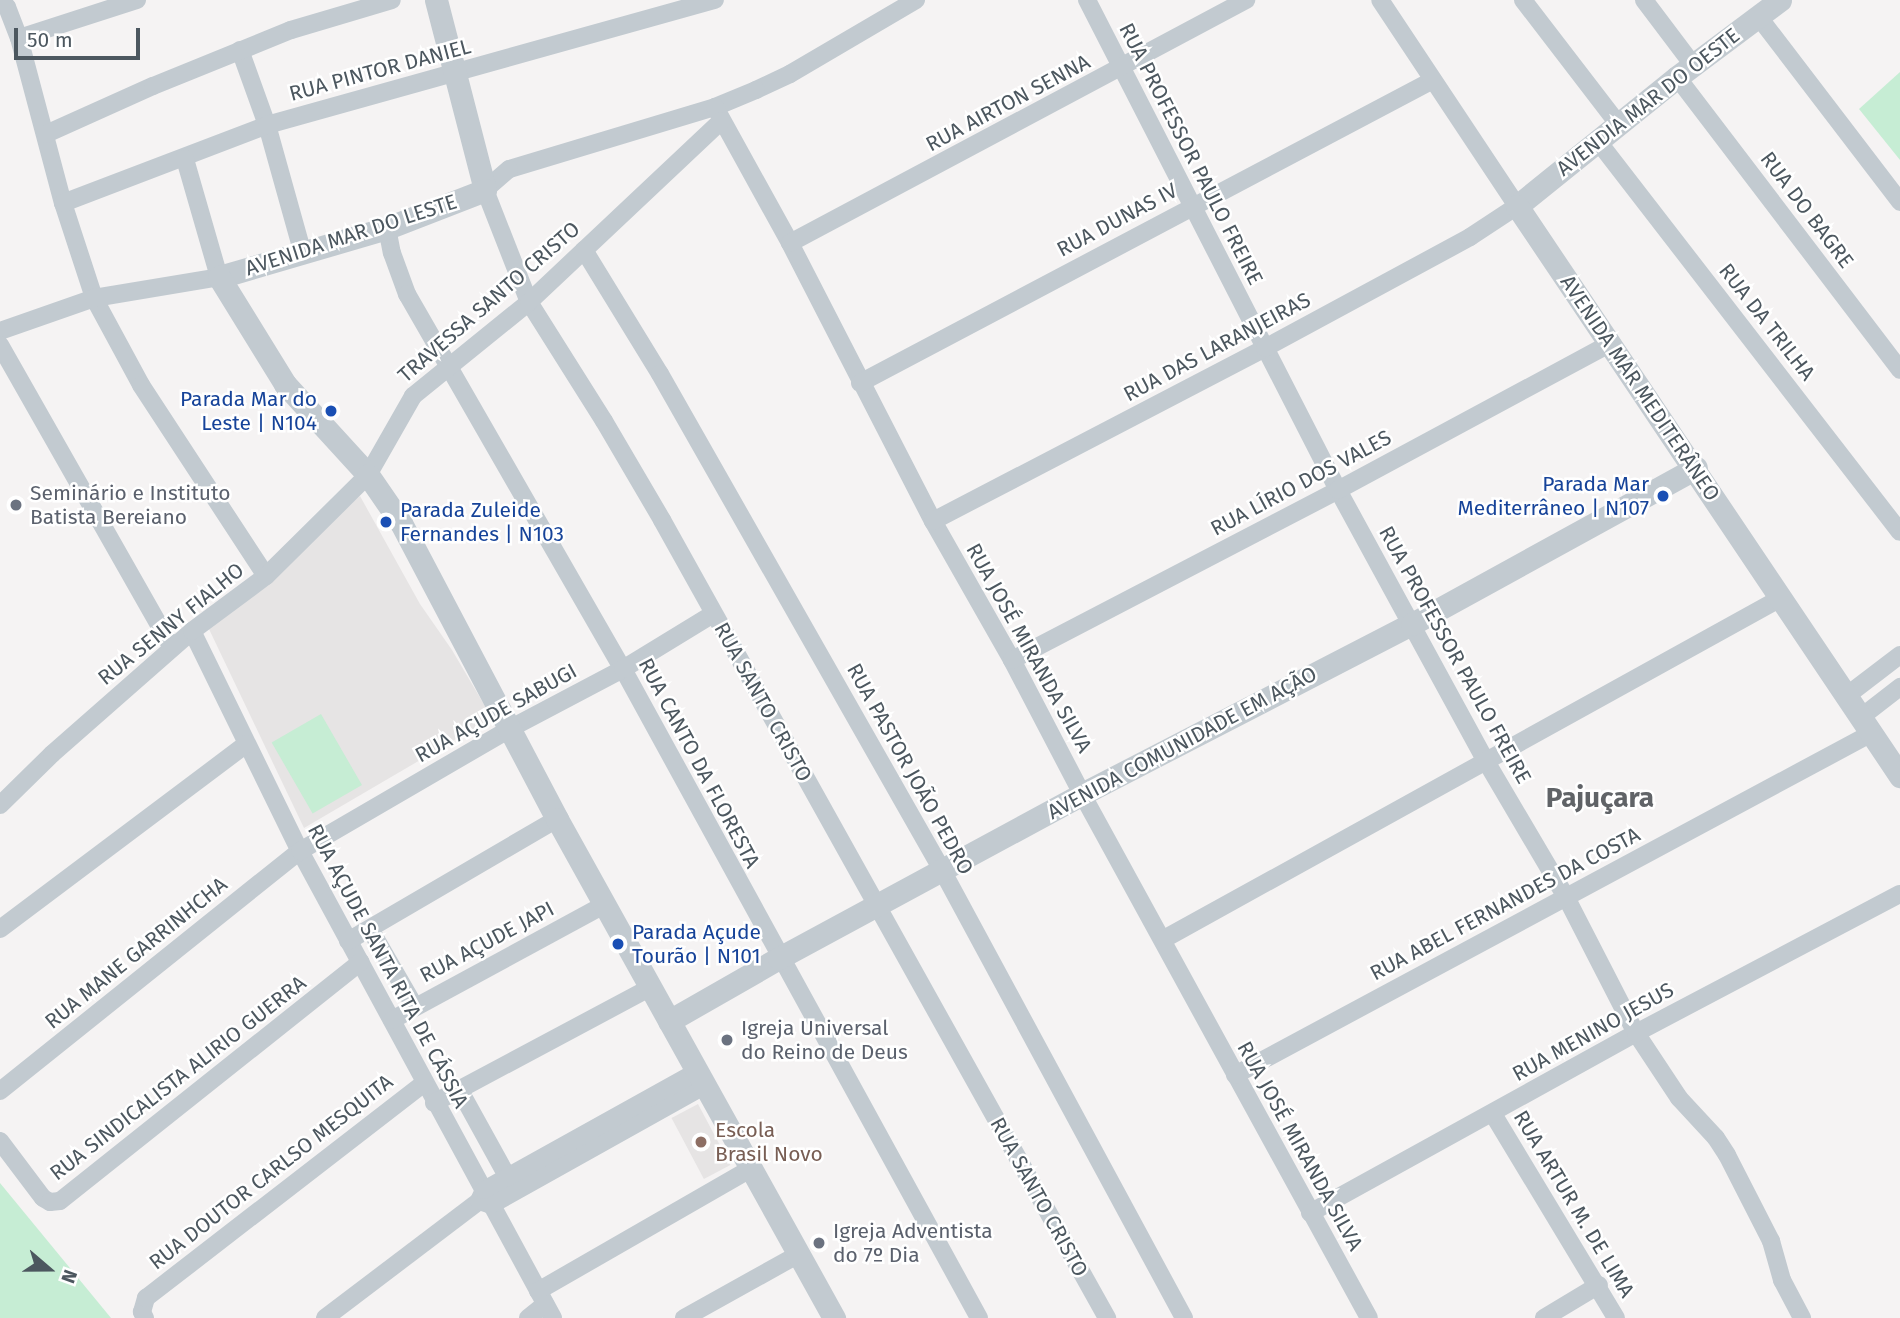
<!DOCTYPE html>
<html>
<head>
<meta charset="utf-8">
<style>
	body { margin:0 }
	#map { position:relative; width:1900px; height:1318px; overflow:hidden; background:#f5f3f3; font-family:"Fira Sans",sans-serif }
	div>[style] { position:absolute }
	.education>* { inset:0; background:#e6e4e4; transform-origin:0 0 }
	.green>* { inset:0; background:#c6edd4; transform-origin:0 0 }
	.minor>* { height:18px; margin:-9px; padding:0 9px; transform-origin:9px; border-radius:9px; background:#c2cad0 }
	.tertiary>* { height:23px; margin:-11.5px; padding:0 11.5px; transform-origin:11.5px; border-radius:11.5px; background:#c2cad0 }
	.dots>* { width:19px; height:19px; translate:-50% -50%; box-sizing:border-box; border:4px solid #fff; border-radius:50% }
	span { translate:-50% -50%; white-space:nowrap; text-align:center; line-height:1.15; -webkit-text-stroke:5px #fff; paint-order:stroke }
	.street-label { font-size:21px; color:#4c575f }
	.transit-label { font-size:21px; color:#164399 }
	.right { translate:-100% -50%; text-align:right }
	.left { translate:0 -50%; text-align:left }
	.worship-label { font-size:21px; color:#5b616d }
	.education-label { font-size:21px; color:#785e54 }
	.district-label { font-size:28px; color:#606367; font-weight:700 }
	.north { position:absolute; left:14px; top:1234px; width:70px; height:70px; -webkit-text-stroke:5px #fff; paint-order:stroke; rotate:110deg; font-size:19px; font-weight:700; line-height:28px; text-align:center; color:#4c575f }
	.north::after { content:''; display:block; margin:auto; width:24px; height:32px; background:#4c575f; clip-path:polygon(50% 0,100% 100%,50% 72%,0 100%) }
	.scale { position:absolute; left:14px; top:28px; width:126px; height:32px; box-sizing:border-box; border:4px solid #4c575f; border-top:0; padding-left:9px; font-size:21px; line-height:24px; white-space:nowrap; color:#4c575f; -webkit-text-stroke:5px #fff; paint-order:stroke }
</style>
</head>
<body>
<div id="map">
	<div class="education">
		<i style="clip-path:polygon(360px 496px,420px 604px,452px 650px,492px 718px,304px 828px,208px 627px)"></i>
		<i style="left:698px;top:1104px;width:69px;height:30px;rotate:62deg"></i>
	</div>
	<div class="green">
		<i style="clip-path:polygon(1900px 72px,1900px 160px,1859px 109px)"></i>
		<i style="left:321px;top:714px;width:82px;height:57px;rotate:60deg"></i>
		<i style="clip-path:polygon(0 1183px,111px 1318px,0 1318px)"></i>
	</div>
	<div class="minor">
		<i style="left:916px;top:0;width:146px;rotate:149.6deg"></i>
		<i style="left:790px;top:74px;width:38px;rotate:155deg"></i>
		<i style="left:756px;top:90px;width:44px;rotate:157.5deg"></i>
		<i style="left:715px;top:107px;width:215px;rotate:163.2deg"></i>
		<i style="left:509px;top:169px;width:32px;rotate:139deg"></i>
		<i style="left:485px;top:190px;width:120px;rotate:68.6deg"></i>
		<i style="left:529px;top:302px;width:141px;rotate:57.8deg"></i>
		<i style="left:604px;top:421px;width:115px;rotate:59.6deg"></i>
		<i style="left:662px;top:520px;width:914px;rotate:60.85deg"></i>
		<i style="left:1087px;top:0;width:551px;rotate:62.88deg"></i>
		<i style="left:1338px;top:490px;width:311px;rotate:61.4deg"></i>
		<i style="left:1487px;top:763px;width:156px;rotate:59.5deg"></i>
		<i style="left:1566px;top:897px;width:153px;rotate:62.8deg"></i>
		<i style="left:1636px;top:1033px;width:78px;rotate:56.5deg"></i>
		<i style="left:1679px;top:1098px;width:54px;rotate:47.2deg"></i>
		<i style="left:1716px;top:1138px;width:20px;rotate:57deg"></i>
		<i style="left:1727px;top:1155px;width:97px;rotate:62.9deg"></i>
		<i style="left:1771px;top:1241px;width:41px;rotate:74.2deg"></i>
		<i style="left:1782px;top:1280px;width:43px;rotate:62.2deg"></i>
		<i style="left:1523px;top:0;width:158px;rotate:52.5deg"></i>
		<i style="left:1644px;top:0;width:81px;rotate:53deg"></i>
		<i style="left:0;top:1px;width:9px;rotate:41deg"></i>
		<i style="left:7px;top:7px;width:33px;rotate:69deg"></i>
		<i style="left:19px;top:38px;width:171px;rotate:75.1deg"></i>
		<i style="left:63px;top:203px;width:100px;rotate:71.9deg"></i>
		<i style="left:94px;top:298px;width:99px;rotate:61.6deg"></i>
		<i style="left:141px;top:385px;width:228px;rotate:56.8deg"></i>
		<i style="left:1758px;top:16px;width:234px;rotate:52.6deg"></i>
		<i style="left:19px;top:38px;width:124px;rotate:-17.9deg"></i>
		<i style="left:240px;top:50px;width:80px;rotate:70.2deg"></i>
		<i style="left:267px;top:125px;width:130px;rotate:74.4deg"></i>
		<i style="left:1677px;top:77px;width:368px;rotate:52.7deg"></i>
		<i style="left:715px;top:107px;width:155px;rotate:61.1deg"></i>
		<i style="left:790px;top:243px;width:313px;rotate:62.8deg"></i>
		<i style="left:933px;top:521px;width:160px;rotate:60.4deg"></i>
		<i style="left:1012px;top:660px;width:151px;rotate:62.4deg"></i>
		<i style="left:1082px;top:794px;width:597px;rotate:61.29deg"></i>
		<i style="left:46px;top:134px;width:117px;rotate:-24.2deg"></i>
		<i style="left:153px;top:86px;width:149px;rotate:-22.1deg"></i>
		<i style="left:291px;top:30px;width:105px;rotate:-16.5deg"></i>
		<i style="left:1597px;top:140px;width:495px;rotate:52.3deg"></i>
		<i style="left:63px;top:203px;width:218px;rotate:-20.9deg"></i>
		<i style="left:267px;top:125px;width:465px;rotate:-15.6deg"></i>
		<i style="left:387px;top:228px;width:25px;rotate:79deg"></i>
		<i style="left:392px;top:253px;width:44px;rotate:69.9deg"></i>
		<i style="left:407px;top:294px;width:433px;rotate:60.1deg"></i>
		<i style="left:623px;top:669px;width:740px;rotate:61.25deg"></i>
		<i style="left:790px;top:243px;width:517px;rotate:-28.05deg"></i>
		<i style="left:584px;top:250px;width:145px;rotate:58.5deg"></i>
		<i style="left:660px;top:374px;width:571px;rotate:60.38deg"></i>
		<i style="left:942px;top:870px;width:509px;rotate:61.62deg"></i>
		<i style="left:0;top:331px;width:100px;rotate:-19.3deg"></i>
		<i style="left:94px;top:298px;width:127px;rotate:-9.5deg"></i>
		<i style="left:219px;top:277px;width:123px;rotate:-106.1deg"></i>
		<i style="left:0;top:345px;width:348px;rotate:60.4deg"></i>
		<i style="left:860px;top:383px;width:648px;rotate:-27.87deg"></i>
		<i style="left:933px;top:521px;width:374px;rotate:-27.5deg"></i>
		<i style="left:1265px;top:348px;width:233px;rotate:-28.4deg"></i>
		<i style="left:1470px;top:237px;width:56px;rotate:-33.4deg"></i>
		<i style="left:1517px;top:206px;width:247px;rotate:-123.6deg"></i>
		<i style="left:192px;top:631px;width:245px;rotate:63.9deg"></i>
		<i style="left:300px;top:851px;width:531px;rotate:61.55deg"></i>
		<i style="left:1012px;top:660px;width:368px;rotate:-27.5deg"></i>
		<i style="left:1338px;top:490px;width:308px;rotate:-28.3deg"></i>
		<i style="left:1845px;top:697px;width:69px;rotate:-37.4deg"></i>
		<i style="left:1860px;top:718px;width:51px;rotate:-37.8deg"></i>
		<i style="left:0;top:805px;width:73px;rotate:-44.4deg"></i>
		<i style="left:52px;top:754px;width:186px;rotate:-41.3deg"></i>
		<i style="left:192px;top:631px;width:92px;rotate:-36.6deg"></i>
		<i style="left:266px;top:576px;width:144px;rotate:-44.7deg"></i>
		<i style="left:368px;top:475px;width:91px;rotate:-60.3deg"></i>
		<i style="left:413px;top:396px;width:149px;rotate:-39deg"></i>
		<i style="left:529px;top:302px;width:264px;rotate:-43.3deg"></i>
		<i style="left:0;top:929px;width:308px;rotate:-36.9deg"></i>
		<i style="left:370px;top:929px;width:90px;rotate:60deg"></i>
		<i style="left:1164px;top:939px;width:705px;rotate:-28.93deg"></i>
		<i style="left:348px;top:941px;width:242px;rotate:-30.3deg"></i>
		<i style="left:392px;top:1020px;width:241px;rotate:-28.5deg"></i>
		<i style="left:1235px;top:1075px;width:721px;rotate:-28.24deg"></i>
		<i style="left:459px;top:1089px;width:112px;rotate:61.1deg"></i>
		<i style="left:0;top:1091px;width:384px;rotate:-38.7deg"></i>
		<i style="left:300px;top:851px;width:244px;rotate:-30.2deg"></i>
		<i style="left:511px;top:728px;width:127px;rotate:-27.8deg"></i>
		<i style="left:623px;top:669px;width:105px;rotate:-31.4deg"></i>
		<i style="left:434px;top:1103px;width:246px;rotate:-28.1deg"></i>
		<i style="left:1493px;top:1114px;width:238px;rotate:58.9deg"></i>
		<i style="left:0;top:1141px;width:71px;rotate:53deg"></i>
		<i style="left:43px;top:1198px;width:8px;rotate:30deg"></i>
		<i style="left:50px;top:1202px;width:10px;rotate:-6deg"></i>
		<i style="left:60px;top:1201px;width:384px;rotate:-38.5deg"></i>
		<i style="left:482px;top:1202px;width:9px;rotate:18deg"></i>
		<i style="left:491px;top:1205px;width:244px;rotate:-29.2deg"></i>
		<i style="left:1310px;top:1213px;width:372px;rotate:-28.9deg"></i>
		<i style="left:1636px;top:1033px;width:298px;rotate:-27.8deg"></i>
		<i style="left:538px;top:1291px;width:245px;rotate:-29.9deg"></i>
		<i style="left:145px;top:1318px;width:7px;rotate:-117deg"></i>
		<i style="left:142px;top:1312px;width:15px;rotate:-74deg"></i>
		<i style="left:146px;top:1298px;width:351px;rotate:-37.7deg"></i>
		<i style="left:325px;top:1318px;width:193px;rotate:-37.2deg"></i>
		<i style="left:479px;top:1201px;width:12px;rotate:-66deg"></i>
		<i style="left:484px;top:1190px;width:243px;rotate:-29.1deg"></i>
		<i style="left:528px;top:1318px;width:22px;rotate:-39deg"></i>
		<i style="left:684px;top:1318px;width:132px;rotate:-29.1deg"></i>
		<i style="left:1544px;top:1318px;width:64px;rotate:-31deg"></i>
	</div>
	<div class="tertiary">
		<i style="left:436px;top:0;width:196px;rotate:75.5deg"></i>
		<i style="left:485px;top:190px;width:105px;rotate:158.8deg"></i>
		<i style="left:387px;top:228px;width:175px;rotate:163.7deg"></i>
		<i style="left:219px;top:277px;width:126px;rotate:58.3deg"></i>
		<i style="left:285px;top:384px;width:123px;rotate:47.6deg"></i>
		<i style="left:368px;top:475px;width:58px;rotate:55.5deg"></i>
		<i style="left:401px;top:523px;width:335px;rotate:62.2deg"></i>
		<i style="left:557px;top:819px;width:571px;rotate:60.96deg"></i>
		<i style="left:1780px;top:0;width:129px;rotate:143.2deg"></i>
		<i style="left:1677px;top:77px;width:206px;rotate:141.1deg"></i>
		<i style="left:1517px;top:206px;width:687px;rotate:56.1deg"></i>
		<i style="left:669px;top:1021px;width:127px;rotate:-29.8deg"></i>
		<i style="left:779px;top:958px;width:345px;rotate:-28.4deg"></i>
		<i style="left:1082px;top:794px;width:371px;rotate:-27.3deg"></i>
		<i style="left:1412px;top:624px;width:324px;rotate:-28.8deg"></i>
	</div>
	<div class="dots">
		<i style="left:331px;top:411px;background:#1a4fb4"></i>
		<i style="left:1663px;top:496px;background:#1a4fb4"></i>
		<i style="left:16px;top:505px;background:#6b7280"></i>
		<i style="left:386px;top:522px;background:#1a4fb4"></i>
		<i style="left:618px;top:944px;background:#1a4fb4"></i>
		<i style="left:727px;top:1040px;background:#6b7280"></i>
		<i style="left:701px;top:1142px;background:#8d6e63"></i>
		<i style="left:819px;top:1243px;background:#6b7280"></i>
	</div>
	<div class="street-label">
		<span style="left:380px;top:70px;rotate:-15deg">RUA PINTOR DANIEL</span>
		<span style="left:1648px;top:102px;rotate:-38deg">AVENDIA MAR DO OESTE</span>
		<span style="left:1008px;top:103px;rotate:-28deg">RUA AIRTON SENNA</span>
		<span style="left:1191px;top:154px;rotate:63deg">RUA PROFESSOR PAULO FREIRE</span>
		<span style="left:1807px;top:210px;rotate:53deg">RUA DO BAGRE</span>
		<span style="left:1117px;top:220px;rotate:-28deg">RUA DUNAS IV</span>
		<span style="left:351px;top:235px;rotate:-18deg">AVENIDA MAR DO LESTE</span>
		<span style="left:489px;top:302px;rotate:-41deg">TRAVESSA SANTO CRISTO</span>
		<span style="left:1767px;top:322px;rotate:52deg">RUA DA TRILHA</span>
		<span style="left:1217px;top:347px;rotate:-28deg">RUA DAS LARANJEIRAS</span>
		<span style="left:1640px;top:388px;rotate:56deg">AVENIDA MAR MEDITERÂNEO</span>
		<span style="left:1301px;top:483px;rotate:-28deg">RUA LÍRIO DOS VALES</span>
		<span style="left:171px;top:624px;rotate:-39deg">RUA SENNY FIALHO</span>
		<span style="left:1029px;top:648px;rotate:61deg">RUA JOSÉ MIRANDA SILVA</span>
		<span style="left:1455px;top:655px;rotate:61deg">RUA PROFESSOR PAULO FREIRE</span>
		<span style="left:763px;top:702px;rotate:61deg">RUA SANTO CRISTO</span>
		<span style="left:496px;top:713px;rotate:-29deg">RUA AÇUDE SABUGI</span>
		<span style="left:1182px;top:743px;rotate:-28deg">AVENIDA COMUNIDADE EM AÇÃO</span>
		<span style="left:699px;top:763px;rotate:62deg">RUA CANTO DA FLORESTA</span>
		<span style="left:910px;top:769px;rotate:61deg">RUA PASTOR JOÃO PEDRO</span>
		<span style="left:1505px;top:904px;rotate:-28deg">RUA ABEL FERNANDES DA COSTA</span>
		<span style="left:487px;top:942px;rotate:-28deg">RUA AÇUDE JAPI</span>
		<span style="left:136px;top:953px;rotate:-39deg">RUA MANE GARRINHCHA</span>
		<span style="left:388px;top:966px;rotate:62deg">RUA AÇUDE SANTA RITA DE CÁSSIA</span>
		<span style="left:1593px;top:1032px;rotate:-29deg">RUA MENINO JESUS</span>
		<span style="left:178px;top:1078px;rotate:-38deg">RUA SINDICALISTA ALIRIO GUERRA</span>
		<span style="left:1300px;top:1146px;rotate:61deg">RUA JOSÉ MIRANDA SILVA</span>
		<span style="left:271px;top:1172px;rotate:-38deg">RUA DOUTOR CARLSO MESQUITA</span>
		<span style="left:1039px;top:1197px;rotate:61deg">RUA SANTO CRISTO</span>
		<span style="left:1574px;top:1204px;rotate:59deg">RUA ARTUR M. DE LIMA</span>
	</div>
	<div class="transit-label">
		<span class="right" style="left:317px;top:411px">Parada Mar do<br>Leste | N104</span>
		<span class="right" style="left:1649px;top:496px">Parada Mar<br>Mediterrâneo | N107</span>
		<span class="left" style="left:400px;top:522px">Parada Zuleide<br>Fernandes | N103</span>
		<span class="left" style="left:632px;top:944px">Parada Açude<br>Tourão | N101</span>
	</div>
	<div class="worship-label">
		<span class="left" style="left:30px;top:505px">Seminário e Instituto<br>Batista Bereiano</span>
		<span class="left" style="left:741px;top:1040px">Igreja Universal<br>do Reino de Deus</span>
		<span class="left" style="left:833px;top:1243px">Igreja Adventista<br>do 7º Dia</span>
	</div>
	<div class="education-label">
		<span class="left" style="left:715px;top:1142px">Escola<br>Brasil Novo</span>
	</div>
	<div class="district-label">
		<span style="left:1600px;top:798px">Pajuçara</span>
	</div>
	<div class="north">N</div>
	<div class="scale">50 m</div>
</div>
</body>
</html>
